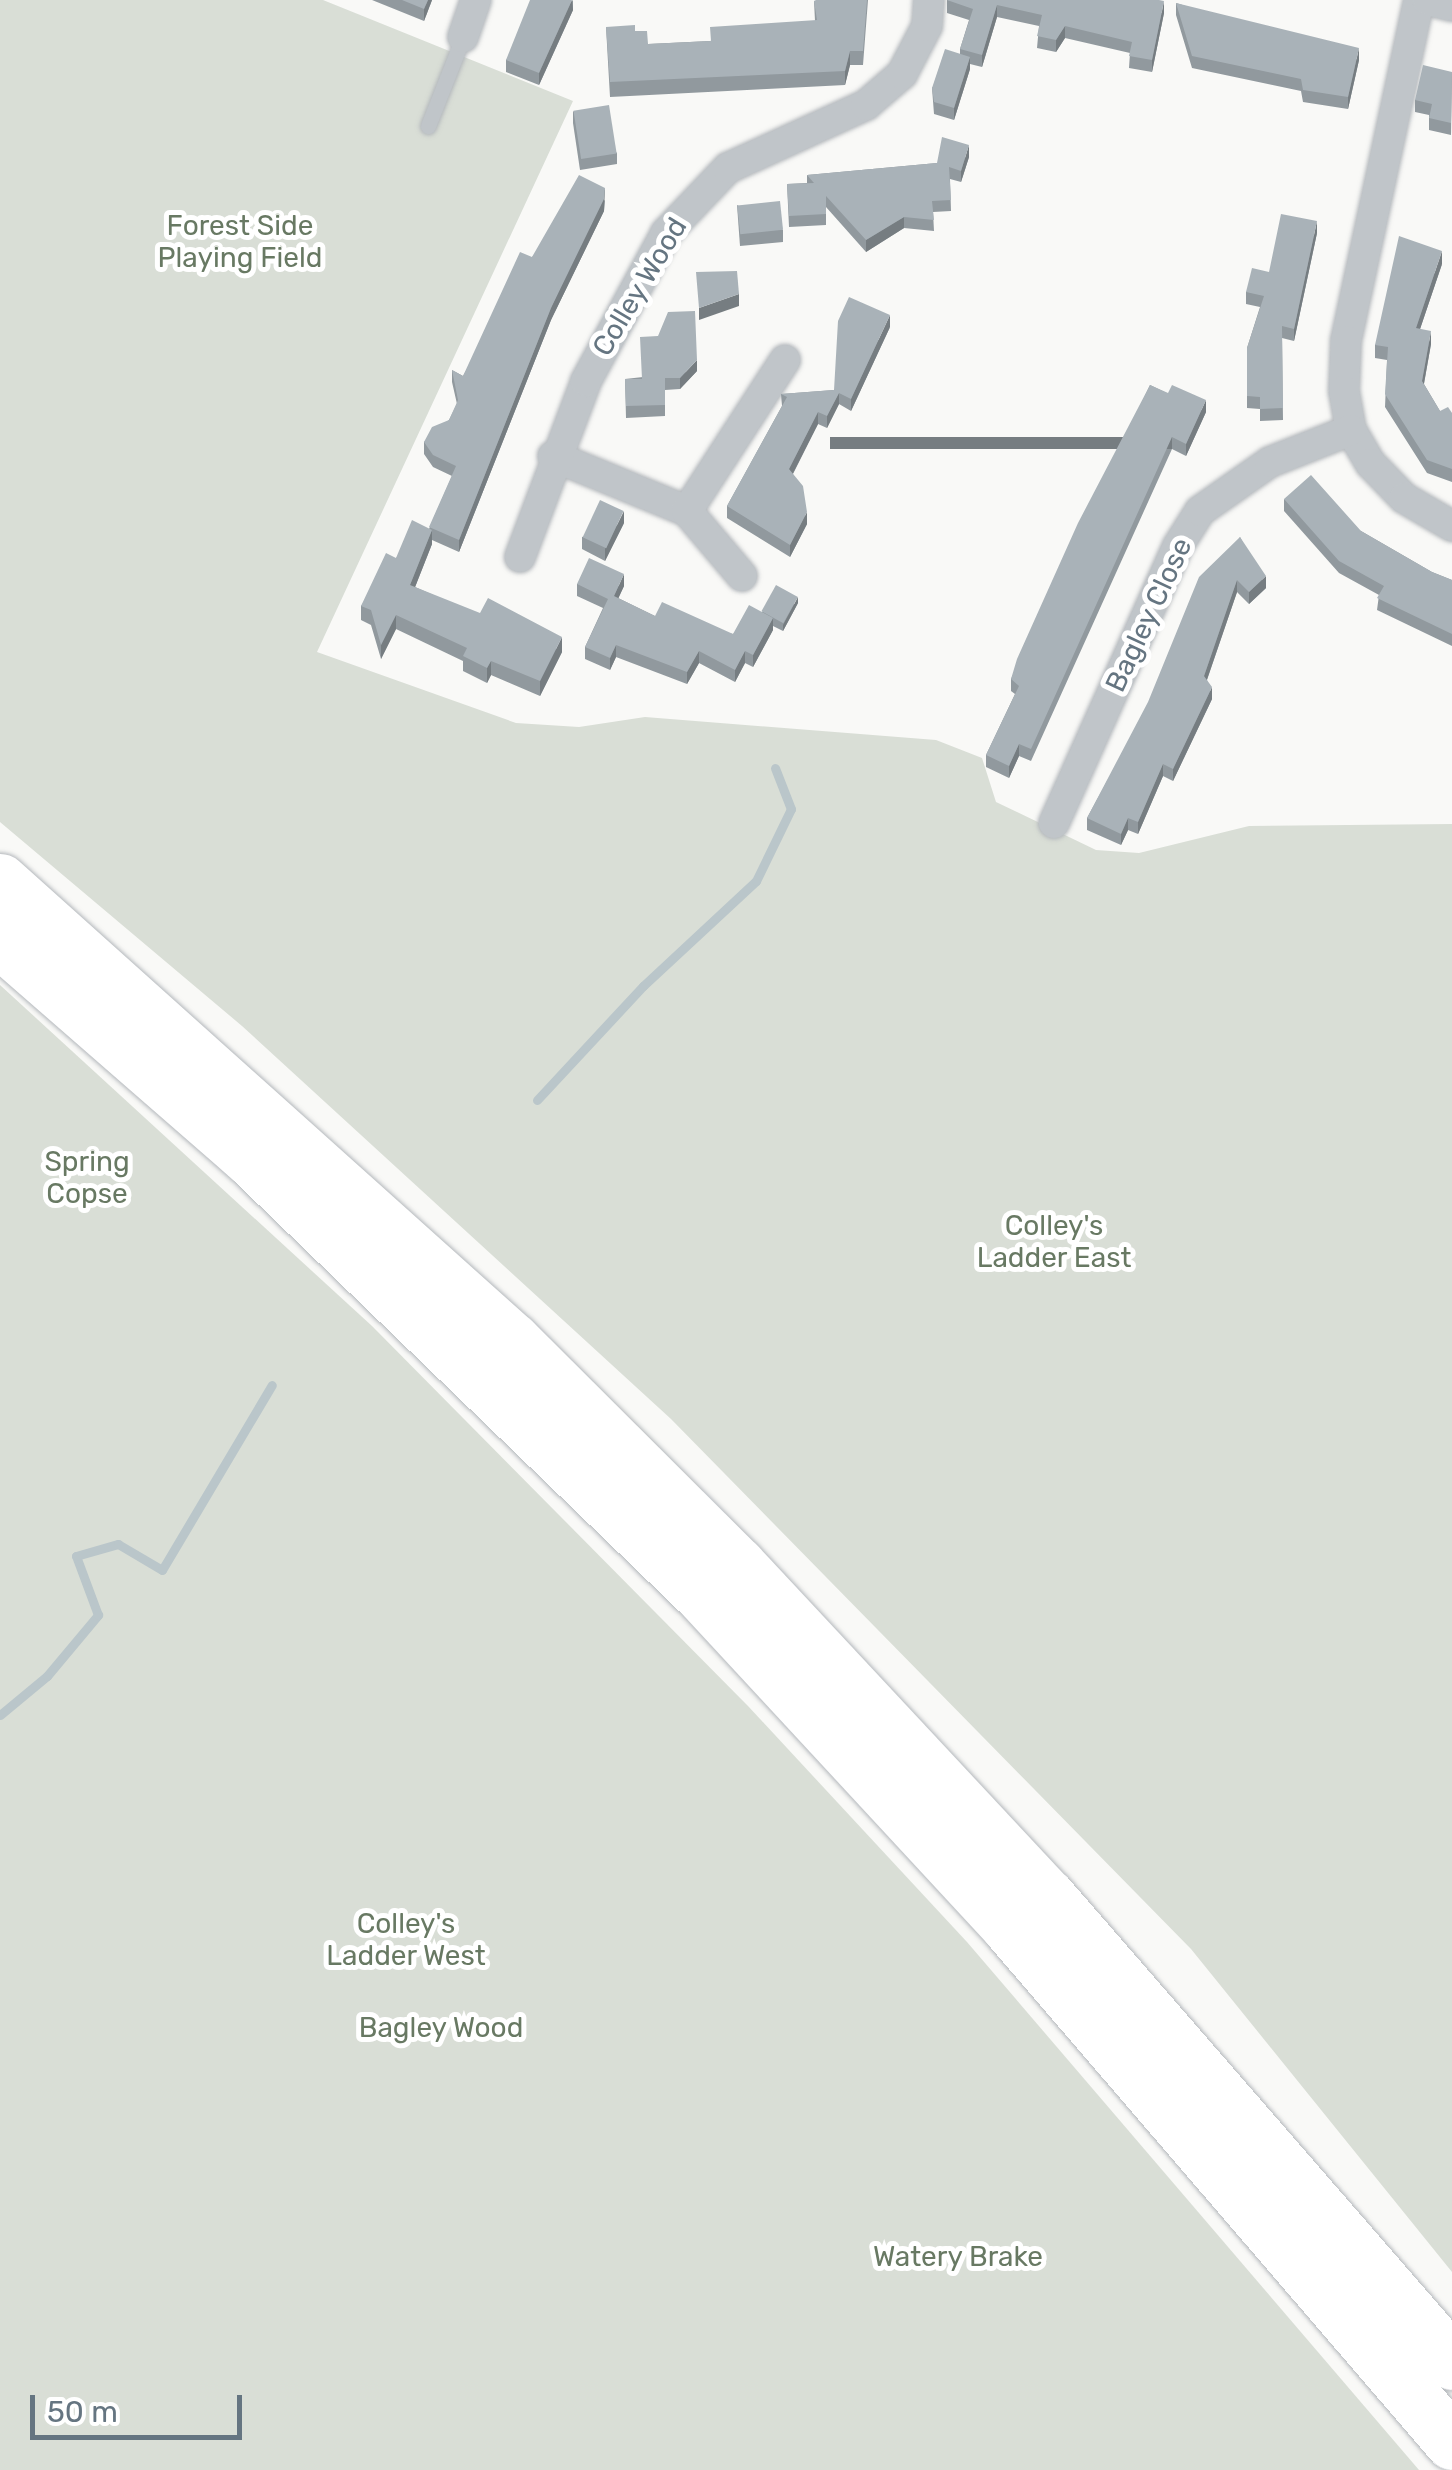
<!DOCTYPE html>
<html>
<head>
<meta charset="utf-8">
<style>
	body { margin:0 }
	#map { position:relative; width:1452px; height:2470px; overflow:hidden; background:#f9f9f7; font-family:Rubik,sans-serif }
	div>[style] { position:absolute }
	.green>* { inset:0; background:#d9ded6 }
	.stream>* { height:9px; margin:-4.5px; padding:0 4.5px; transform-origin:4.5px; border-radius:4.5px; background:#bac6ca }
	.roads { filter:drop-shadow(0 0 2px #b4b8bc) drop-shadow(0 0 2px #b4b8bc) }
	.lane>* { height:15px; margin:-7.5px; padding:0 7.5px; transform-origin:7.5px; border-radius:7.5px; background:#c0c5c9 }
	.street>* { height:30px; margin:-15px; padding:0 15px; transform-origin:15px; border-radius:15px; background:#c0c5c9 }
	.highway>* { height:55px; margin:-27.5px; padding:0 27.5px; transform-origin:27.5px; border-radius:27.5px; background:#fff }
	.wall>* { inset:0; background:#91999e }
	.shaded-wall>* { inset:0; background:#767d81; transform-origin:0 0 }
	.building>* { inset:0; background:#a9b2b8; transform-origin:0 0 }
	span { translate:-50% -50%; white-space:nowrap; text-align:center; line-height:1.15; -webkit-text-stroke:10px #fff; paint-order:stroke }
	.park-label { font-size:28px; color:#687963 }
	.street-label { font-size:28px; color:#657581 }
	.scale { position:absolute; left:30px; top:2395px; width:212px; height:45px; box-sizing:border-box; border:5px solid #657581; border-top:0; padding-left:12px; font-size:30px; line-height:35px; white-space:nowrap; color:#657581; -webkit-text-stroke:8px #fff; paint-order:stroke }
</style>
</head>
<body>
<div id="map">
	<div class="green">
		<i style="clip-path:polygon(0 0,323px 0,573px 101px,317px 652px,516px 723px,579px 727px,645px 717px,936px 740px,982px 758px,996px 802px,1096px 850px,1139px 853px,1249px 826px,1452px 824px,1452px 2272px,1191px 1949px,671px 1419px,242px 1026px,0 822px)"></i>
		<i style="clip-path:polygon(0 985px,372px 1326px,748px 1706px,967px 1942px,1419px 2470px,0 2470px)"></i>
	</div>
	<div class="stream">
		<i style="left:537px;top:1100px;width:156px;rotate:-47.1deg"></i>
		<i style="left:643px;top:986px;width:154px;rotate:-42.9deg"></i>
		<i style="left:756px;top:881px;width:80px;rotate:-64.1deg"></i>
		<i style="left:791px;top:809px;width:44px;rotate:-111.3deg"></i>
		<i style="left:0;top:1715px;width:61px;rotate:-39.7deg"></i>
		<i style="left:47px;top:1676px;width:80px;rotate:-50.1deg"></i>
		<i style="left:98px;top:1615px;width:63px;rotate:-110.4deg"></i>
		<i style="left:76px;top:1556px;width:44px;rotate:-15.9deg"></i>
		<i style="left:118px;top:1544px;width:51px;rotate:30.6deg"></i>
		<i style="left:162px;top:1570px;width:215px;rotate:-59.3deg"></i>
	</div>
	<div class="roads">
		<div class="lane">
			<i style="left:428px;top:126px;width:96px;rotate:-68.5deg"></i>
		</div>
		<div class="street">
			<i style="left:1419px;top:0;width:349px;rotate:102.1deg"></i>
			<i style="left:1346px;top:341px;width:50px;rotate:92.3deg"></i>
			<i style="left:1344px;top:391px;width:40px;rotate:80deg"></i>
			<i style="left:1351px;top:430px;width:39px;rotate:60deg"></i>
			<i style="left:1371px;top:464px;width:47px;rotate:45.9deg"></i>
			<i style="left:1404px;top:498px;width:56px;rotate:30.3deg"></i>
			<i style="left:1428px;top:0;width:25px;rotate:14deg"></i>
			<i style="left:463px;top:37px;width:39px;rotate:-71deg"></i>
			<i style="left:553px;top:456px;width:145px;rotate:22.3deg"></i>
			<i style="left:687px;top:511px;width:85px;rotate:49.8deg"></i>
			<i style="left:687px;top:511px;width:180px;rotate:-57deg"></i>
			<i style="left:520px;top:557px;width:188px;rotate:-69.4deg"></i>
			<i style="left:586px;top:381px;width:168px;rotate:-61.6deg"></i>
			<i style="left:666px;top:233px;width:90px;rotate:-46.4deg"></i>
			<i style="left:728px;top:168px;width:152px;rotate:-24.5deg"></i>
			<i style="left:866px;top:105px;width:48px;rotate:-40.7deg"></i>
			<i style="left:902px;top:74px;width:54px;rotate:-62.5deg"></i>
			<i style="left:927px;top:26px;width:26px;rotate:-86deg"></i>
			<i style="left:1054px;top:823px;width:303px;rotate:-65.9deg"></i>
			<i style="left:1178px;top:546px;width:41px;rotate:-57.8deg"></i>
			<i style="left:1200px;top:511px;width:85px;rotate:-35deg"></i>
			<i style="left:1270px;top:462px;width:87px;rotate:-21.6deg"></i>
		</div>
		<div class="highway">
			<i style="left:0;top:881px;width:689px;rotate:41.88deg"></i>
			<i style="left:513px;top:1341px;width:317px;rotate:44.9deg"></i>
			<i style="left:738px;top:1565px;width:454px;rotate:47deg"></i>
			<i style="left:1048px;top:1897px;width:616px;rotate:49.02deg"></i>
			<i style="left:0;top:940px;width:333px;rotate:41.1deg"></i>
			<i style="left:251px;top:1159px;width:629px;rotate:44.03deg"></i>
			<i style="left:703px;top:1596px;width:452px;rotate:47.2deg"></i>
			<i style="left:1010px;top:1928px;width:678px;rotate:49.31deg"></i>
		</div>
	</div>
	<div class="wall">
		<i style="clip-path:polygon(372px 0,432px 0,424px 21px)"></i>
		<i style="clip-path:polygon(573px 0,573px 10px,539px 85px,506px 72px,506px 60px)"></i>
		<i style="clip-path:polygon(868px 0,863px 65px,850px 65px,845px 85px,610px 97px,606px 27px,635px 31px,648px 44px,710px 41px,815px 21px,814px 1px)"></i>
		<i style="clip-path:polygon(947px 0,1164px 13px,1152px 72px,1129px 68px,1130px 53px,1065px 38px,1056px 52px,1037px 48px,1039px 26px,997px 17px,982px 67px,970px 64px,970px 69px,954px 120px,934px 114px,932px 88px,960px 54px,960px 49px,969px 20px,947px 13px)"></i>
		<i style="clip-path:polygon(1176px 3px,1359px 60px,1348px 109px,1303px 102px,1301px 91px,1192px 68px,1176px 15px)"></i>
		<i style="clip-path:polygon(1452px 72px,1451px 135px,1429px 130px,1429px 115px,1415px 112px,1415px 100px)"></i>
		<i style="clip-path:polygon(573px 111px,617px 153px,617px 164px,580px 170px,573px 123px)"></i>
		<i style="clip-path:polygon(969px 157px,961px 182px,950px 179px,951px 211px,933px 212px,934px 231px,904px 228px,866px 252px,826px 207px,826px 225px,789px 227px,787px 184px,807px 183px,807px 175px,937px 163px)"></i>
		<i style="clip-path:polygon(605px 200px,604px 211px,551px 320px,459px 552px,432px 540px,432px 544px,415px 587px,562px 652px,540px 696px,491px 675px,487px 683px,463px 671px,463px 661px,396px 629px,381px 659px,371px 625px,361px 620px,361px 606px,396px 558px,429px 529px,452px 476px,433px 467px,424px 454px,424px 442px,449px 420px,457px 404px,452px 382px,452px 370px,463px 376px,532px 257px)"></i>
		<i style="clip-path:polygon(737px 205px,783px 230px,783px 242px,740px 246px)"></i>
		<i style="clip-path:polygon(1317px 233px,1294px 341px,1282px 338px,1283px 420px,1260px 421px,1260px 409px,1247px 408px,1247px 348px,1260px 307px,1246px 304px,1246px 292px)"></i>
		<i style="clip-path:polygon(1442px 264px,1420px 329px,1431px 344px,1424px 384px,1440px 411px,1452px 413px,1452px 482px,1427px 473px,1385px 407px,1387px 360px,1375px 358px,1375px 345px)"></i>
		<i style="clip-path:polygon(890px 327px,851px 411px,839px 404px,827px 428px,818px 424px,793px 474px,807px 524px,790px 557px,727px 518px,727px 506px,782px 406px,781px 394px,834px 390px)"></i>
		<i style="clip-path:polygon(697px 371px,680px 389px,665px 390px,665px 416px,626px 418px,625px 379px)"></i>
		<i style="clip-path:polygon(1150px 385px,1206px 412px,1186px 456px,1172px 449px,1031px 761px,1019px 756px,1009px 778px,986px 767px,986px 755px,1015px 694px,1011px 691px,1011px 679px)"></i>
		<i style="clip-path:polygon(1284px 499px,1361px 531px,1432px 572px,1452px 580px,1452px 646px,1377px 610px,1379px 595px,1339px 573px,1284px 511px)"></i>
		<i style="clip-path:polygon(624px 523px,605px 561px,582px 549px,582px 537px)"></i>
		<i style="clip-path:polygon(1240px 537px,1266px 588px,1249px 604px,1237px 592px,1207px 680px,1212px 699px,1173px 781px,1163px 776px,1138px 834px,1128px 830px,1121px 845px,1087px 830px,1087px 818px)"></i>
		<i style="clip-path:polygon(577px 584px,624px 586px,618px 598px,655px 616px,733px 634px,762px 612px,798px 603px,783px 631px,773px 626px,773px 630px,753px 667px,745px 663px,735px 682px,699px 663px,687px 684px,616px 657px,610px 670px,585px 659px,585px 647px,603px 608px,577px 596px)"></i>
	</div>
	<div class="shaded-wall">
		<i style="clip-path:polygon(428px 0,432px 0,424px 21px,424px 9px)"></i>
		<i style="clip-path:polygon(572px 0,573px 10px,539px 85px,539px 73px)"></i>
		<i style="clip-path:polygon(1164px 1px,1164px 13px,1152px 72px,1152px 60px)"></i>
		<i style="clip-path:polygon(997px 5px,997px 17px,982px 67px,982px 55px)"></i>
		<i style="clip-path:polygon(1065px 26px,1065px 38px,1056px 52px,1056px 40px)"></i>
		<i style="clip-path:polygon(1359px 48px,1359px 60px,1348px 109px,1348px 97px)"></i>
		<i style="clip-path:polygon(850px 51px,850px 65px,845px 85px,845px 71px)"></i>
		<i style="clip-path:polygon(970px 57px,970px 69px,954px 120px,954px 108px)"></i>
		<i style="clip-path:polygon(969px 145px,969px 157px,961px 182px,961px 171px)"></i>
		<i style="clip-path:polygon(605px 188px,604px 211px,551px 320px,459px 552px,459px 540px,551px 308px)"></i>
		<i style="clip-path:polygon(904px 217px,904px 228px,866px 252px,866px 240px)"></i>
		<i style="clip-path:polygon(1317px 221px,1317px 233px,1294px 341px,1294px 329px)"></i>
		<i style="clip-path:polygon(1442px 251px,1442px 264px,1416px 341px,1416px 328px)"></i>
		<i style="clip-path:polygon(739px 294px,739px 306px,699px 320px,699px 308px)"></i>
		<i style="clip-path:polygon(890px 315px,890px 327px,851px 411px,851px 399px)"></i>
		<i style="clip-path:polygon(1431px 331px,1431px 344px,1422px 394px,1422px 381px)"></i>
		<i style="clip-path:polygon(697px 360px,697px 371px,680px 389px,680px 378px)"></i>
		<i style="clip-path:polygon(839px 393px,839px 404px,827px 428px,827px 416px)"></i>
		<i style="clip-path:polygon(1206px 400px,1206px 412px,1186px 456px,1186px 444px)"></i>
		<i style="clip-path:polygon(818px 412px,818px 424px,789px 481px,789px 469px)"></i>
		<i style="left:1172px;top:437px;width:12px;height:342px;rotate:90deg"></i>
		<i style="clip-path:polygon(624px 511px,624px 523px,605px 561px,605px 549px)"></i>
		<i style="clip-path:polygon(807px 512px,807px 524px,790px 557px,790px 545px)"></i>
		<i style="clip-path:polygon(432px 530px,432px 544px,410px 600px,410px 585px)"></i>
		<i style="clip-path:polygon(624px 574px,624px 586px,614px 608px,614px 596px)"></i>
		<i style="clip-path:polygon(1266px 576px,1266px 588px,1249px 604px,1249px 592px)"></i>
		<i style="clip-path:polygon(1237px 580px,1237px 592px,1204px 688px,1204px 676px)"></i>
		<i style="clip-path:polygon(798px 597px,798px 603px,783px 631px,783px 625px)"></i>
		<i style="clip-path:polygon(396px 615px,396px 629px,381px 659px,381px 645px)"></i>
		<i style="clip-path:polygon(773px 618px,773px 630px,753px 667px,753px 655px)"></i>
		<i style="clip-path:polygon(562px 637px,562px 652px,540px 696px,540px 681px)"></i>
		<i style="clip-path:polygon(616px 645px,616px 657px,610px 670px,610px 658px)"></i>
		<i style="clip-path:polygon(699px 651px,699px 663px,687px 684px,687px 672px)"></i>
		<i style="clip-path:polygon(745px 651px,745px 663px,735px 682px,735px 670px)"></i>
		<i style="clip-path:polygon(491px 661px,491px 675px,487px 683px,487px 668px)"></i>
		<i style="clip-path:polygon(1212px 687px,1212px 699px,1173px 781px,1173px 769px)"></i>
		<i style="clip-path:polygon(1019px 744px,1019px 756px,1009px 778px,1009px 766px)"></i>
		<i style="clip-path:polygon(1163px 764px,1163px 776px,1138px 834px,1138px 822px)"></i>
		<i style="clip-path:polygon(1128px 818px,1128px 830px,1121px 845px,1121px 834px)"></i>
	</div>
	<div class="building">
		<i style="clip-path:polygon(402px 0,428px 0,424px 9px)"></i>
		<i style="clip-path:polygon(530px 0,572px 0,539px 73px,506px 60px)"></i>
		<i style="clip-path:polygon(816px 0,867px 0,863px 51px,850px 51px,845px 71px,610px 82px,606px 27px,635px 25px,635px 31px,647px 31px,648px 44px,711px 41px,710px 27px,817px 20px,814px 1px)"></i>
		<i style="clip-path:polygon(947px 0,1159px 0,1164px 1px,1152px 60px,1129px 56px,1132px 42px,1065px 26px,1056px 40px,1037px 36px,1042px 15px,997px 5px,982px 55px,960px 49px,973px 9px)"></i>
		<i style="clip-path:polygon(1176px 3px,1359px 48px,1348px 97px,1303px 90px,1301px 79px,1192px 56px)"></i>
		<i style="clip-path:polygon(945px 49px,970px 57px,954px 108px,934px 102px,932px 88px)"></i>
		<i style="clip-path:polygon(1423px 65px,1452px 72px,1451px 123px,1429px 118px,1432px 104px,1415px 100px)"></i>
		<i style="left:609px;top:105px;width:49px;height:36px;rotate:81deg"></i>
		<i style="clip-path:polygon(942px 137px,969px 145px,961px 171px,949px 167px,951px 200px,932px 201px,934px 220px,904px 217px,866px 240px,826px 196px,826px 214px,789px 216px,787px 184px,814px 183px,807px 175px,937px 163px)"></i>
		<i style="clip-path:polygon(579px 175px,605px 188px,604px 199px,551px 308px,459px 540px,429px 527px,456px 466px,433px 455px,424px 442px,432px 427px,449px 420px,458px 400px,452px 370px,463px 376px,520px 252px,532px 257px)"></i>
		<i style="left:780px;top:201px;width:29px;height:43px;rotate:84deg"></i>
		<i style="clip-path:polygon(1281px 214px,1317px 221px,1294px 329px,1282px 326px,1283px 408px,1260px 409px,1260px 397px,1247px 396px,1247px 348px,1264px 296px,1246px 292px,1252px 268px,1269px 272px)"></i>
		<i style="clip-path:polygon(1399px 236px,1442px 251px,1416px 328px,1431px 331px,1422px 381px,1440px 411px,1448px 407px,1452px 413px,1452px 469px,1427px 460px,1385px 394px,1388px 347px,1375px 345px)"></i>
		<i style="clip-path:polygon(737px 271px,739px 294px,699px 308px,696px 272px)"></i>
		<i style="clip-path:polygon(849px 297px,890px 315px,851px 399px,839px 393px,827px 416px,818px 412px,789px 469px,803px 486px,807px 512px,790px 545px,727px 506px,787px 397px,781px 394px,834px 390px,838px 321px)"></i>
		<i style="clip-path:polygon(695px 311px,697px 360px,680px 378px,665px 378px,665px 405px,626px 406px,625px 379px,642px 379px,640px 337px,658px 336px,668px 312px)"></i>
		<i style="clip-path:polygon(1150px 385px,1168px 393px,1172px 385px,1206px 400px,1186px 444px,1172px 437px,1031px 749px,1019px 744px,1009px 766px,986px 755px,1019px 686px,1011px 679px,1017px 659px,1078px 523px)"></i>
		<i style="clip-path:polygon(1311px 475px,1361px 531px,1432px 572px,1452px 580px,1452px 634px,1377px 598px,1384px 586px,1339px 561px,1284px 499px)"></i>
		<i style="left:600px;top:500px;width:26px;height:41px;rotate:25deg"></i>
		<i style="clip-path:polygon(412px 520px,432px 530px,410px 585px,480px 613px,488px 598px,562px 637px,540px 681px,491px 661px,487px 668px,463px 656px,467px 648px,396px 615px,381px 645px,371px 610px,361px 606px,386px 553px,396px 558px)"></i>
		<i style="clip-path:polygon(1240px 537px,1266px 576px,1249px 592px,1237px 580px,1204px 676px,1212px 687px,1173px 769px,1163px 764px,1138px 822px,1128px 818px,1121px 834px,1087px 818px,1148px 702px,1199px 577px)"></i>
		<i style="clip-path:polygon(589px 558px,624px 574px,614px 596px,655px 616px,662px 602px,733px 634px,749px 605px,773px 618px,753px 655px,745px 651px,735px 670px,699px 651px,687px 672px,616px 645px,610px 658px,585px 647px,608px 599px,577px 584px)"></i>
		<i style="left:776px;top:585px;width:25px;height:30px;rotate:29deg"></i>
	</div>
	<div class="park-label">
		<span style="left:240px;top:242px">Forest Side<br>Playing Field</span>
		<span style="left:87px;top:1178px">Spring<br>Copse</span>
		<span style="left:1054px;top:1242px">Colley's<br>Ladder East</span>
		<span style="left:406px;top:1940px">Colley's<br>Ladder West</span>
		<span style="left:441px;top:2028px">Bagley Wood</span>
		<span style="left:958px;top:2257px">Watery Brake</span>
	</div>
	<div class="street-label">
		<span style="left:640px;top:287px;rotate:-59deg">Colley Wood</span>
		<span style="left:1149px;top:615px;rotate:-65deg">Bagley Close</span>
	</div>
	<div class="scale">50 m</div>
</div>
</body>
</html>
